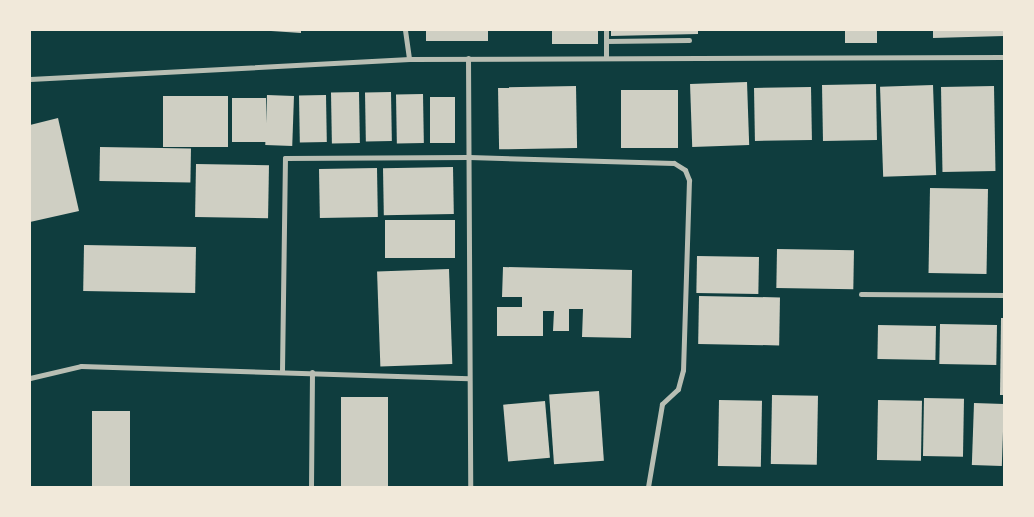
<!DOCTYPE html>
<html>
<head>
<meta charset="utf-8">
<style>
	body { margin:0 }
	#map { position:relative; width:1034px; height:517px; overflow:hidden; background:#0f3d3e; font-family:Signika,sans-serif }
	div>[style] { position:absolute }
	.building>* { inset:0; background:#cfcfc3; transform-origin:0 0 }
	.minor>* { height:5px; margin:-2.5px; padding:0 2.5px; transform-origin:2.5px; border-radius:2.5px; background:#b8beb3 }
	span { translate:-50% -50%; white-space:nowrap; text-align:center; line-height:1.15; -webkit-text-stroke:4.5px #f1e9da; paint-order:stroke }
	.frame { position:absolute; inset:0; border:31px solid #f1e9da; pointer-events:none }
</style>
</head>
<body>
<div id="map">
	<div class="building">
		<i style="clip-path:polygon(256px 30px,301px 30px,301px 33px)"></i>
		<i style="left:426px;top:30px;width:62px;height:11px"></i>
		<i style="left:552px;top:30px;width:46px;height:14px"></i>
		<i style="clip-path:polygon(611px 30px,698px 30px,698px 34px,611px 36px)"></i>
		<i style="left:845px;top:30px;width:32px;height:13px"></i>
		<i style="clip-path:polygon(933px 30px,1004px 30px,1004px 36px,933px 38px)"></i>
		<i style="left:747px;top:82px;width:63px;height:57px;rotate:88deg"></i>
		<i style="left:876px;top:84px;width:56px;height:54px;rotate:89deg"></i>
		<i style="left:933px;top:85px;width:90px;height:53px;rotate:88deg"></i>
		<i style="left:576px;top:86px;width:62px;height:78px;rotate:89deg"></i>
		<i style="left:994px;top:86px;width:85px;height:53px;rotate:89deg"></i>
		<i style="left:811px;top:87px;width:53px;height:57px;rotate:89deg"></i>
		<i style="left:621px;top:90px;width:57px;height:58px"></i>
		<i style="left:359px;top:92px;width:51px;height:28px;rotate:89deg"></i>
		<i style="left:391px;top:92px;width:49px;height:26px;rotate:89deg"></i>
		<i style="left:423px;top:94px;width:49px;height:27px;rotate:89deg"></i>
		<i style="left:267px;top:95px;width:27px;height:50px;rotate:2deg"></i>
		<i style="left:326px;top:95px;width:47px;height:27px;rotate:89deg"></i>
		<i style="left:163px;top:96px;width:65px;height:51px"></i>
		<i style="left:430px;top:97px;width:25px;height:46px"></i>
		<i style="left:232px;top:98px;width:34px;height:44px"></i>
		<i style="clip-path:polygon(58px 118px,79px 211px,30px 222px,30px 125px)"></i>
		<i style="left:100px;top:147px;width:91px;height:34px;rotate:1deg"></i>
		<i style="left:196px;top:164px;width:73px;height:53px;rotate:1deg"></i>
		<i style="left:453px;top:167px;width:47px;height:70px;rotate:89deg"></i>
		<i style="left:377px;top:168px;width:49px;height:58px;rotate:89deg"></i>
		<i style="left:930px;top:188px;width:58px;height:85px;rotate:1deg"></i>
		<i style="left:455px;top:220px;width:38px;height:70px;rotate:90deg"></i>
		<i style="left:84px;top:245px;width:112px;height:46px;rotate:1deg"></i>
		<i style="left:777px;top:249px;width:77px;height:39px;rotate:1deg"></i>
		<i style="left:697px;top:256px;width:62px;height:37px;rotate:1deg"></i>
		<i style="clip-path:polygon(503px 267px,632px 270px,631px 338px,582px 337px,583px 309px,569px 309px,569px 331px,553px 331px,554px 311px,543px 311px,543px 336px,497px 336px,497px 307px,522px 307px,522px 297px,502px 297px)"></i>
		<i style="left:449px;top:269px;width:95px;height:72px;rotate:88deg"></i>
		<i style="left:699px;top:296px;width:81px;height:48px;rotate:1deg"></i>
		<i style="clip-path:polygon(1001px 318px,1004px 318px,1004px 395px,1000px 395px)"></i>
		<i style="left:940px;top:324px;width:57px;height:40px;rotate:1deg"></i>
		<i style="left:878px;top:325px;width:58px;height:34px;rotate:1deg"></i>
		<i style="left:599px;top:391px;width:70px;height:50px;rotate:86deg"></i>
		<i style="left:772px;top:395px;width:46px;height:69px;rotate:1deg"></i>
		<i style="left:341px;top:397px;width:47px;height:90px"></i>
		<i style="left:924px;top:398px;width:40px;height:58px;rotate:1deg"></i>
		<i style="left:719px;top:400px;width:43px;height:66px;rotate:1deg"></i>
		<i style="left:878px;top:400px;width:44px;height:60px;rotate:1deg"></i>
		<i style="left:545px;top:401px;width:57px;height:42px;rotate:85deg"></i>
		<i style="left:974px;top:403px;width:30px;height:62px;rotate:2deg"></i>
		<i style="left:92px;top:411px;width:38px;height:75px"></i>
	</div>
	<div class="minor">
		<i style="left:405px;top:30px;width:29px;rotate:82deg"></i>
		<i style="left:606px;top:30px;width:11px;rotate:90deg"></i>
		<i style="left:606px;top:41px;width:83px;rotate:-0.7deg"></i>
		<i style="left:606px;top:41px;width:17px;rotate:90deg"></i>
		<i style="left:468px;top:58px;width:429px;rotate:89.7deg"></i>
		<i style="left:30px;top:79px;width:380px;rotate:-3deg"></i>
		<i style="left:409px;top:59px;width:595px;rotate:-0.19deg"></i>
		<i style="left:861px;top:294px;width:143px;rotate:0.4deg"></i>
		<i style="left:282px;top:371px;width:213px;rotate:-89.2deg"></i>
		<i style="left:285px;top:158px;width:184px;rotate:-0.3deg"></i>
		<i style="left:469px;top:157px;width:205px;rotate:1.7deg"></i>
		<i style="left:674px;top:163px;width:13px;rotate:32deg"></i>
		<i style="left:685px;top:170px;width:11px;rotate:68deg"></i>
		<i style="left:689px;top:180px;width:190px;rotate:91.8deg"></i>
		<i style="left:683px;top:370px;width:20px;rotate:105deg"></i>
		<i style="left:678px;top:389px;width:22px;rotate:137deg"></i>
		<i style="left:662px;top:404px;width:84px;rotate:99.6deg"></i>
		<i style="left:30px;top:378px;width:52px;rotate:-13.2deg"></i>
		<i style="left:81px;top:366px;width:388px;rotate:1.8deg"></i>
		<i style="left:311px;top:487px;width:115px;rotate:-89.5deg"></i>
	</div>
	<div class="frame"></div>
</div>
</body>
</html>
